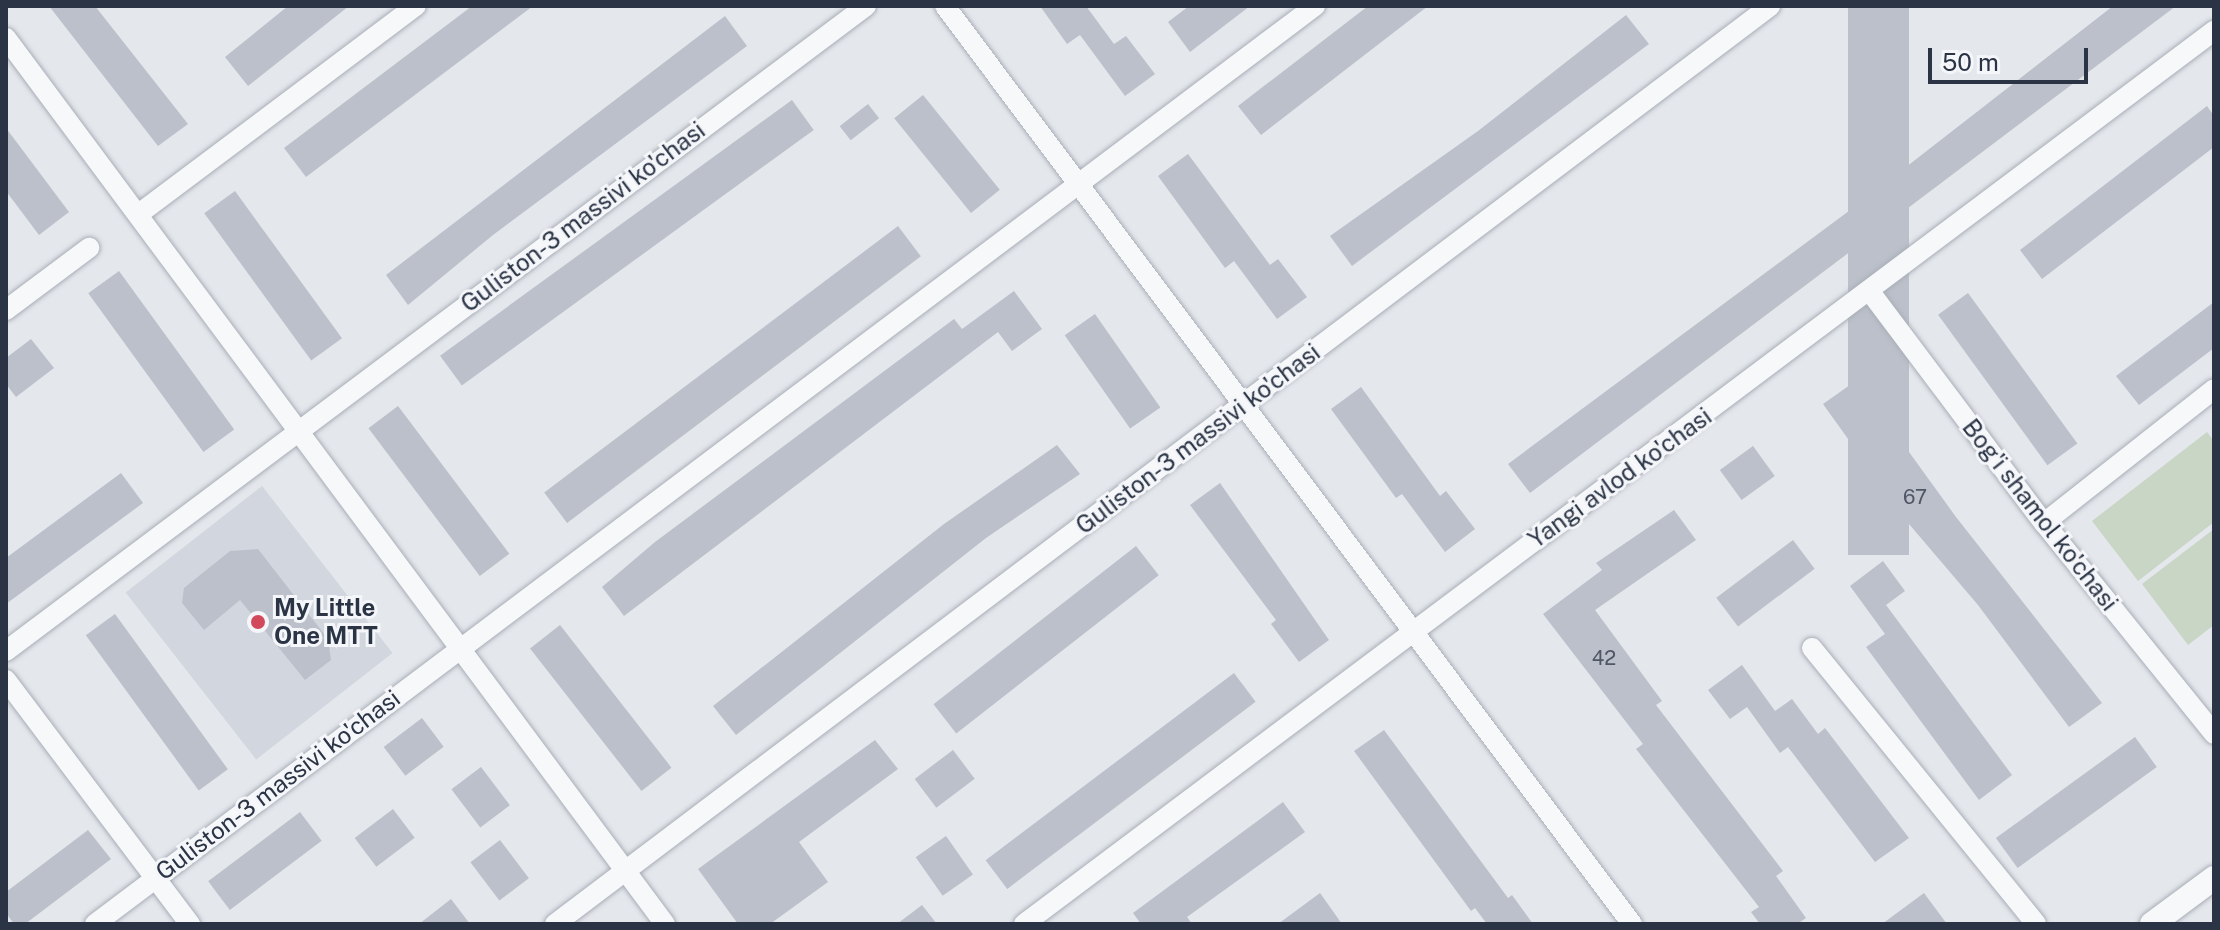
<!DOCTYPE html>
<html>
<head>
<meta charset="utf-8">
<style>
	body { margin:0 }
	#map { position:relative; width:2220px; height:930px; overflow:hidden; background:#e4e7ec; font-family:"Public Sans",sans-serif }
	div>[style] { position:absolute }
	.built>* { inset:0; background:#d2d6de; transform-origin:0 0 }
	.green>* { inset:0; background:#c9d6c5 }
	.building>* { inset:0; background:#bbc0ca; transform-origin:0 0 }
	.roads { filter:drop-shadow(0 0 2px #a9aeb7) drop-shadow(0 0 2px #a9aeb7) }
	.minor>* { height:20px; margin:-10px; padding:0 10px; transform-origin:10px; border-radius:10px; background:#f7f8fa }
	.tertiary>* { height:24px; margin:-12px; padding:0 12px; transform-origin:12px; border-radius:12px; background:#f7f8fa }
	.dots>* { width:22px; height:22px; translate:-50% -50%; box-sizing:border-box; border:4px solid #f4f6f9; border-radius:50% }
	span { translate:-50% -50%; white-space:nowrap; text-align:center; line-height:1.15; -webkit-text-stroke:6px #f4f6f9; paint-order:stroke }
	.number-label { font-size:20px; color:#4f5766 }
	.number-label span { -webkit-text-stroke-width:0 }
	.street-label { font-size:24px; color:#2b3445 }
	.poi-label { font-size:24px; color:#2b3445; font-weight:700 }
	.left { translate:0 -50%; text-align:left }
	.frame { position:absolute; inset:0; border:8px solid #2b3445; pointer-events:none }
	.scale { position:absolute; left:1928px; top:48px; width:160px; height:36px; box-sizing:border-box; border:4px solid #2b3445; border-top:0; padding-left:10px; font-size:24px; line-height:28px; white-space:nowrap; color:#2b3445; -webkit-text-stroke:6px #f4f6f9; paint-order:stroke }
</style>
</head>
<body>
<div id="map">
	<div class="built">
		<i style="left:262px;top:486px;width:212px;height:173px;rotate:52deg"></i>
	</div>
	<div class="green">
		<i style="clip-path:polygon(2207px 432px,2214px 441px,2214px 522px,2138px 581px,2092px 521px)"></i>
		<i style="clip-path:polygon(2214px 529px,2214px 625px,2188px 645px,2142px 584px)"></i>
	</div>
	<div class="building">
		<i style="clip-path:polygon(49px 6px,95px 6px,188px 124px,158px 146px)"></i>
		<i style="clip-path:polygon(288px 6px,349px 6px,248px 86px,225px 57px)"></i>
		<i style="clip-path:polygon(472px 6px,533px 6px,306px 177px,284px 148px)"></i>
		<i style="clip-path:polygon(1040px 6px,1086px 6px,1114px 44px,1126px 36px,1155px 74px,1125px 96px,1080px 35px,1067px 44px)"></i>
		<i style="clip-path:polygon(1189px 6px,1250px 6px,1190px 52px,1168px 22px)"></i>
		<i style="clip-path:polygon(1368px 6px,1428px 6px,1261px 135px,1238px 106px)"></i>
		<i style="left:1848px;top:6px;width:61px;height:549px"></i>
		<i style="clip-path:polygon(2113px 6px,2176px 6px,1530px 493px,1508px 464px,1861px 202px)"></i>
		<i style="clip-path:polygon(1626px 15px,1649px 44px,1352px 266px,1330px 236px,1478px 131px)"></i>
		<i style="clip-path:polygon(725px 16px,747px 46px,493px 235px,408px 305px,386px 275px)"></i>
		<i style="left:923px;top:95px;width:122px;height:37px;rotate:51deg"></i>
		<i style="left:792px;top:100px;width:37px;height:435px;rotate:54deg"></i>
		<i style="left:868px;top:104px;width:18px;height:36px;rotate:52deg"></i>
		<i style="clip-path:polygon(2207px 106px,2214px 116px,2214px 147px,2042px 279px,2020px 250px)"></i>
		<i style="clip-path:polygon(6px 128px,69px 212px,39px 235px,6px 191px)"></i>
		<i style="clip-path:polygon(1188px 154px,1270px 265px,1278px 259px,1307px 297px,1277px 319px,1234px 261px,1225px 268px,1158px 176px)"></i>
		<i style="left:235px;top:191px;width:182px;height:38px;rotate:54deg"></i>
		<i style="left:898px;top:226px;width:38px;height:443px;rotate:53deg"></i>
		<i style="left:119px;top:271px;width:196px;height:38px;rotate:54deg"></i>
		<i style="clip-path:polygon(1014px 291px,1042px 329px,1012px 351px,998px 332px,624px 616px,602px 587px,655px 542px,954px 319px,962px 329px)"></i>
		<i style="left:1968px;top:293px;width:186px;height:37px;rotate:54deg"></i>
		<i style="clip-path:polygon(2214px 302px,2214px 348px,2139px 405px,2116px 376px)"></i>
		<i style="left:1095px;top:314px;width:114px;height:37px;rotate:55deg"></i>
		<i style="clip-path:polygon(31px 339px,54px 368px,16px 397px,6px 384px,6px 358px)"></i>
		<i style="clip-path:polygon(1857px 380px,1956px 517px,2102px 703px,2069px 727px,1978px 605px,1909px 524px,1823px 404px)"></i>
		<i style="clip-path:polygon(1361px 387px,1440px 496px,1446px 491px,1475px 529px,1445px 552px,1402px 494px,1396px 498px,1331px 409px)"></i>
		<i style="left:398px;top:406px;width:185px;height:37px;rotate:53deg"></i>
		<i style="clip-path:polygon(1057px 445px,1080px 474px,986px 538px,736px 735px,713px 706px,944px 524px)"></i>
		<i style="left:1753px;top:446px;width:37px;height:41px;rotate:54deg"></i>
		<i style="clip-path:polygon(121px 473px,143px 503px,6px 604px,6px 558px)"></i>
		<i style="clip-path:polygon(1220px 483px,1329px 640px,1299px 662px,1271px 624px,1276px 620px,1190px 505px)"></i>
		<i style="clip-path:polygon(1674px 510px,1696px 540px,1595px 610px,1662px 701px,1656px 705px,1783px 871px,1776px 876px,1806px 918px,1797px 924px,1760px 924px,1751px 912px,1759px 907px,1636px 749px,1643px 744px,1543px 614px,1602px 570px,1596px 563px)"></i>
		<i style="left:1793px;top:540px;width:36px;height:96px;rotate:53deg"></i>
		<i style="left:1136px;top:546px;width:37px;height:257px;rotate:52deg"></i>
		<i style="clip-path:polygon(258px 549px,328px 639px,331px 660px,305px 680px,240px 600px,204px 630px,182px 603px,184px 588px,230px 551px)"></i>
		<i style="clip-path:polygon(1883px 561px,1905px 591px,1886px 605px,2012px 775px,1979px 800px,1866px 647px,1885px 634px,1850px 586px)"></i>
		<i style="left:115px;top:614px;width:192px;height:36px;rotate:54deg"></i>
		<i style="left:560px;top:625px;width:181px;height:38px;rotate:52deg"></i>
		<i style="clip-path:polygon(1742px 665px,1775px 711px,1792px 699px,1818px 734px,1825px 728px,1909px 838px,1875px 862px,1788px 747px,1780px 753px,1747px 707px,1730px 719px,1708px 690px)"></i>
		<i style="left:1234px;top:673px;width:36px;height:311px;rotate:53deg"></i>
		<i style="left:422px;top:718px;width:36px;height:48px;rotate:53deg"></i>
		<i style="clip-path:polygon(1384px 730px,1508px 898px,1512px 895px,1533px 924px,1487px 924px,1475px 908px,1471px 911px,1354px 751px)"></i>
		<i style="left:2135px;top:737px;width:37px;height:172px;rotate:54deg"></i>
		<i style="clip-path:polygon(875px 740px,898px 769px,799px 842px,828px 882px,770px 924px,738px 924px,698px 869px)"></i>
		<i style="left:953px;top:750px;width:36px;height:48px;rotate:53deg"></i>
		<i style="left:481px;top:767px;width:48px;height:37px;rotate:53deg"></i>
		<i style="clip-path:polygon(1283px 802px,1305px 832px,1187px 917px,1192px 924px,1141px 924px,1133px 913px)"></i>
		<i style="left:393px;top:809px;width:36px;height:48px;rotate:53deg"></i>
		<i style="left:300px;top:812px;width:36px;height:115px;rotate:53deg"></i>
		<i style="clip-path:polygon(88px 830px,111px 859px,25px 924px,14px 924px,6px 913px,6px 892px)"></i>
		<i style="left:946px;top:836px;width:47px;height:37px;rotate:55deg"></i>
		<i style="left:500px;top:840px;width:48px;height:37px;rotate:53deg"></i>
		<i style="clip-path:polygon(1320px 893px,1342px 924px,1278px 924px)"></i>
		<i style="clip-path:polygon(1924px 893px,1947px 924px,1882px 924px)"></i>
		<i style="clip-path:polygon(451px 899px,470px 924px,419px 924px)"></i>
		<i style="clip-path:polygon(922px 905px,937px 924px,897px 924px)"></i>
	</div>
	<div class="roads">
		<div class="minor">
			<i style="left:945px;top:6px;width:1147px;rotate:53.19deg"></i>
			<i style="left:6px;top:38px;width:1104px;rotate:53.36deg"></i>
			<i style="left:140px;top:213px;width:345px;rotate:-36.9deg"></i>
			<i style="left:1871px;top:293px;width:288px;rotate:53.1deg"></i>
			<i style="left:2044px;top:523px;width:271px;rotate:51.1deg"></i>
			<i style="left:6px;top:310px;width:104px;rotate:-36.8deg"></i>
			<i style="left:2044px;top:523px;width:216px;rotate:-38.2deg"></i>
			<i style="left:1812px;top:648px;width:355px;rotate:50.9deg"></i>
			<i style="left:6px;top:651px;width:1075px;rotate:-36.87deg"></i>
			<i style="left:6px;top:680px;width:306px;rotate:53deg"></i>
			<i style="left:95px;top:924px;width:1527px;rotate:-36.96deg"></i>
			<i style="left:555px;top:924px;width:1523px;rotate:-37.07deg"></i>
			<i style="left:1024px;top:924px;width:1488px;rotate:-36.89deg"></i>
		</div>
		<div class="tertiary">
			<i style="left:2152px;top:924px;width:77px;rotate:-36.6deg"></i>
		</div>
	</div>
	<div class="dots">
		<i style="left:258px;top:622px;background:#d1495b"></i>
	</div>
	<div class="number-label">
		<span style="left:1915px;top:497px">67</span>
		<span style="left:1604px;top:658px">42</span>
	</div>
	<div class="street-label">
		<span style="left:583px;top:217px;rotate:-37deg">Guliston-3 massivi ko'chasi</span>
		<span style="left:1198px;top:439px;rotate:-37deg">Guliston-3 massivi ko'chasi</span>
		<span style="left:1620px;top:478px;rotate:-36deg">Yangi avlod ko'chasi</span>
		<span style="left:2040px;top:515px;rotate:52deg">Bog'i shamol ko'chasi</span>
		<span style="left:278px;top:785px;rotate:-37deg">Guliston-3 massivi ko'chasi</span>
	</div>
	<div class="poi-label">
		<span class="left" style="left:274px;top:622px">My Little<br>One MTT</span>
	</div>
	<div class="frame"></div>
	<div class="scale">50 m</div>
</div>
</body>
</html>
